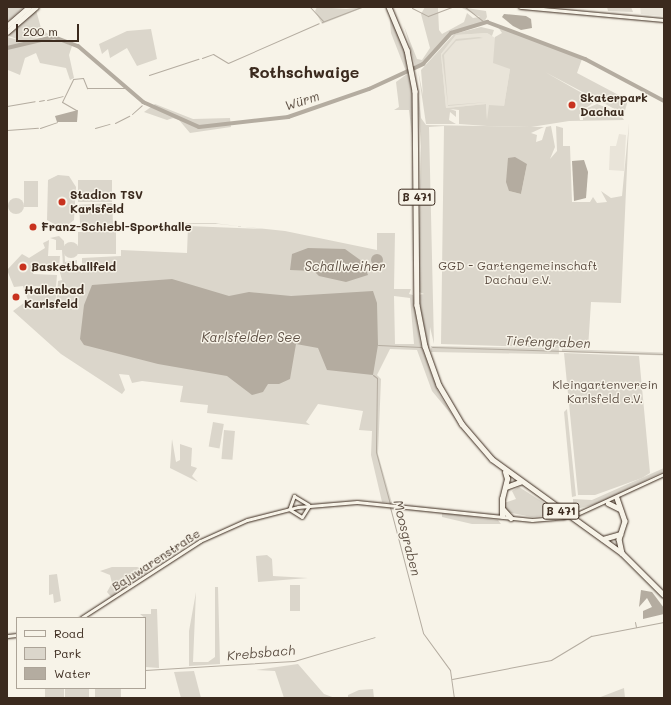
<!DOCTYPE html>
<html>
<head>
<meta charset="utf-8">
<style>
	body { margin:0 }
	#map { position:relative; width:671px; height:705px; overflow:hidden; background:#f7f3e8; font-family:Mali,sans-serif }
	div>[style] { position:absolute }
	.built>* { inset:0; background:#e9e4d9 }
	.green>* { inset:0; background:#dbd6cb; transform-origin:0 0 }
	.round { border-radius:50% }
	.water>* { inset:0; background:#b4aca0 }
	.stream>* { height:1px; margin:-0.5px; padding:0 0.5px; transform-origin:0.5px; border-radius:0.5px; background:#b4aca0 }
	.river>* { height:4px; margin:-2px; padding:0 2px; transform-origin:2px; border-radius:2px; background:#b4aca0 }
	.roads { filter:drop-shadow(0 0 1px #3b2a1e) drop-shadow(0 0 1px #3b2a1e) }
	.secondary>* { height:3px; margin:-1.5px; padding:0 1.5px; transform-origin:1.5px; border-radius:1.5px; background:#f7f3e8 }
	.highway>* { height:4.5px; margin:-2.25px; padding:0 2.25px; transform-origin:2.25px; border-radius:2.25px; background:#f7f3e8 }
	.bridges { filter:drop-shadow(0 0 1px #3b2a1e) drop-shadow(0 0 1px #3b2a1e) }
	.secondary-bridge>* { height:3px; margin:-1.5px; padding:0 1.5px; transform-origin:1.5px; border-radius:1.5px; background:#f7f3e8 }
	.dots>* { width:11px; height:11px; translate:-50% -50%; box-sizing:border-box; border:2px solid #f7f3e8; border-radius:50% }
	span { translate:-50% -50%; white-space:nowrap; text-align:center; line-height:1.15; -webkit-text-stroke:3px #f7f3e8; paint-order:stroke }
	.shield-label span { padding:1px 3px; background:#f7f3e8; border:1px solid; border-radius:3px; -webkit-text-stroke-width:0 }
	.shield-label { font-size:11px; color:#3b2a1e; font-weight:700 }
	.poi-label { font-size:12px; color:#3b2a1e; font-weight:700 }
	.left { translate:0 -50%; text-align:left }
	.park-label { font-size:12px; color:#5b4c41 }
	.street-label { font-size:12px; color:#3b2a1e }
	.water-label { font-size:13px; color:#5f5145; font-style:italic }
	.district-label { font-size:16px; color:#3b2a1e; font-weight:700 }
	.frame { position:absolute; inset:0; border:8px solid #3b2a1e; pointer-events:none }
	.legend { position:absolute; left:16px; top:617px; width:130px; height:72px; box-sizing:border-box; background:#f7f3e8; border:1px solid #aca397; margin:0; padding:5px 7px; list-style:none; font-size:12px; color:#3b2a1e }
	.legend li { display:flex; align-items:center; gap:8px; height:20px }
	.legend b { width:20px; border:1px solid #aca397 }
	.scale { position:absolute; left:16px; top:24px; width:63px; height:18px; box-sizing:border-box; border:2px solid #3b2a1e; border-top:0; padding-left:5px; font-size:12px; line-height:14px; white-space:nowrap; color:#3b2a1e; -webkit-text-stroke:3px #f7f3e8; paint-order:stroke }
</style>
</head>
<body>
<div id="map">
	<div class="built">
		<i style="clip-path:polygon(640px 7px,664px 7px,664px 16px,641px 14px)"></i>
		<i style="clip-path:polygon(487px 33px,497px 39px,510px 69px,504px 106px,487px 120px,486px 104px,446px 108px,441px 54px,456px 35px)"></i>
		<i style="clip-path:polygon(619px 134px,626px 135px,624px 171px,609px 170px,610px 146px,616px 146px)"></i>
	</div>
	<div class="green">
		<i style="clip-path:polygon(7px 7px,24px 7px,7px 22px)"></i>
		<i style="clip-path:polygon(317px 7px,346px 9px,365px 7px,322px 24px,315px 11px)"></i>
		<i style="clip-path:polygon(425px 7px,456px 7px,438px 8px,439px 30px,442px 34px,464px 22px,467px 13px,473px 18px,480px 17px,460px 7px,486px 11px,487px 17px,484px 22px,451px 33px,419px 66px,415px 65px,404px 26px,417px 59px,422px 60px,430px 48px,421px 14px)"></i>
		<i style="clip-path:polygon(607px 7px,631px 7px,633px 12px,608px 11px)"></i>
		<i style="clip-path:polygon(36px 10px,41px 28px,49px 35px,32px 38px,57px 39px,72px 46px,69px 55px,74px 78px,70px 80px,66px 68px,40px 63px,36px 53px,25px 58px,20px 75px,8px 70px,7px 37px,19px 40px,7px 35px)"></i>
		<i style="clip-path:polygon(389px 11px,405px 48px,415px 97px,414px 152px,409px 110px,394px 110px,399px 107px,396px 82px,407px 74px,391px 33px)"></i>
		<i style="clip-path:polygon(481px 27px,494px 30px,492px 36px,487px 33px,456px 35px,441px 54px,446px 108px,486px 104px,487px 120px,489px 105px,504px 106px,510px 69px,493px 63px,495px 37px,502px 33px,498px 27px,582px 59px,577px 73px,628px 100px,624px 114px,545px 72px,596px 101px,583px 110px,579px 115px,580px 120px,583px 120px,583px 110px,597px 104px,610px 109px,609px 112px,618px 117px,620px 114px,624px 120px,569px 121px,531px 127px,487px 126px,459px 124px,459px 110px,450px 109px,456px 111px,456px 117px,450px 112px,449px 120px,456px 124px,426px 124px,418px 70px,423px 95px,421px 70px,454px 34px)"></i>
		<i style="clip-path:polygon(151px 29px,157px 59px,137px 66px,127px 48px,110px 58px,108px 49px,102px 54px,99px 44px,127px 31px)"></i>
		<i style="clip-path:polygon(479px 37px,483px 38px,456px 41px,444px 55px,448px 105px,488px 102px,448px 106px,442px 55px,456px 39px)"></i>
		<i style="clip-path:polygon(evenodd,416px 71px,421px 118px,426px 125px,544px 127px,531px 133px,537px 135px,536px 142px,542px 140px,546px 127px,551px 126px,555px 147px,550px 159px,557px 151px,556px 126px,563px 128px,563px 146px,570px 146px,572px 202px,590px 202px,593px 197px,597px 203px,607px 202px,601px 191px,611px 198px,622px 196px,629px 123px,621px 303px,591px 302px,588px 349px,441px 344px,444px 126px,429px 127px,434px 344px,430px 327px,429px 352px,418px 295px,424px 294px,419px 292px,418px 286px,421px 146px,416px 71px,509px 160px,527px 164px,521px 194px,509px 191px,509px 160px)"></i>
		<i style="clip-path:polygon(155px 104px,193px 119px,230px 118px,231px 127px,190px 133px,179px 120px,170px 117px,173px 118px,167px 120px,144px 112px)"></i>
		<i style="clip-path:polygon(58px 175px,69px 176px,76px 187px,74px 220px,63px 229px,47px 220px,48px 180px)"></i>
		<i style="left:78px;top:180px;width:34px;height:22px"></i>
		<i style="left:24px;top:181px;width:14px;height:26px"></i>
		<i class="round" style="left:8px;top:198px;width:16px;height:16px"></i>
		<i style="left:112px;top:203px;width:22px;height:33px;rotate:87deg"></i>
		<i style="clip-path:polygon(evenodd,209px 223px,285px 231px,377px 250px,377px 233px,395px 233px,394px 289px,411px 289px,409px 294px,413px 295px,420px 342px,439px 394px,455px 419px,432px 391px,417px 350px,390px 349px,377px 375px,381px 379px,378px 454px,392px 503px,382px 502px,371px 455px,372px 431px,359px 430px,363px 411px,318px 404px,306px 422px,310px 425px,207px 413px,208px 405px,180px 402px,183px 386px,142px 381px,132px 383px,129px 375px,119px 374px,125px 390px,122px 394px,61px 354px,13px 311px,28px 300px,23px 286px,14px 287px,7px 270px,22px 254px,29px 258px,45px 248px,43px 243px,49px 240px,48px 256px,60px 256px,59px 268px,35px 268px,33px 274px,57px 275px,56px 287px,32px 286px,32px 290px,56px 292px,56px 304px,46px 304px,56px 305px,58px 281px,62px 280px,59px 269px,68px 269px,63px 266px,62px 250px,56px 250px,56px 240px,50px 238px,59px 236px,64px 241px,65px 262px,77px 260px,77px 269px,82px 273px,82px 258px,121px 256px,121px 250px,187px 253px,188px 226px,262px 229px,213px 223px,141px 225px,209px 223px,394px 296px,410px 298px,414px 344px,395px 344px,394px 296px)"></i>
		<i style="left:116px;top:232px;width:22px;height:38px;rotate:90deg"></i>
		<i class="round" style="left:63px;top:242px;width:16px;height:16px"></i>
		<i style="left:431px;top:346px;width:128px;height:6px;rotate:1deg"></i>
		<i style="left:562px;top:349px;width:102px;height:3px;rotate:2deg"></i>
		<i style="clip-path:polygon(564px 353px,639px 356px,650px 473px,642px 478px,595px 495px,578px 495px)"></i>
		<i style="clip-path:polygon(567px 409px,576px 496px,572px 497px,564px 412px)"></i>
		<i style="left:213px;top:422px;width:11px;height:25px;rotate:10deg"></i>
		<i style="left:224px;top:430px;width:11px;height:29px;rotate:5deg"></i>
		<i style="clip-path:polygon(172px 439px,176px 462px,180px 460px,180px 444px,192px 448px,191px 466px,197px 468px,192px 476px,198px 482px,170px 468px)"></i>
		<i style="clip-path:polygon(664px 468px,664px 471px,603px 502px,573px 510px,573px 499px,592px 500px)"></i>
		<i style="clip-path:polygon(519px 487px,560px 513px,560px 514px,532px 517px,507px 512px,504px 503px,516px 499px,512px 491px)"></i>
		<i style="clip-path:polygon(442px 513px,498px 520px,501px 524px,472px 524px,442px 517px)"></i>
		<i style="clip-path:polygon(267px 555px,272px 559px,273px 576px,308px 578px,258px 582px,256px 556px)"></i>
		<i style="clip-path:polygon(112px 567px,137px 567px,149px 571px,112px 598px,107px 592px,112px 583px,110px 575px,100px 571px)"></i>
		<i style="clip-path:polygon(57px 574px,61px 601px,54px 603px,53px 594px,49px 595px,49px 575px)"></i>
		<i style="left:290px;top:585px;width:10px;height:26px"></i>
		<i style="clip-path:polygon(215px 587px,218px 587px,220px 664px,189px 666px,189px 631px,196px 592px,193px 662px,208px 662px,215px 657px)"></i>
		<i style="clip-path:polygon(151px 609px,157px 609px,159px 668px,145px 667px,145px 618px,140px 614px,151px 614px)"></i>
		<i style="clip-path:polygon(298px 664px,324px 694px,335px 698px,284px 698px,275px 671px,256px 670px)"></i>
		<i style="clip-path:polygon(194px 671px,201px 698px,181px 698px,174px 672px)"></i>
		<i style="left:45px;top:688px;width:19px;height:10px"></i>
		<i style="left:65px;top:688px;width:24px;height:10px"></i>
		<i style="left:95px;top:688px;width:26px;height:10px"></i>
		<i style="clip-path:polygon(624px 688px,625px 698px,598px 698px)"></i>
		<i style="clip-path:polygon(373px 689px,374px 698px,348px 698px,348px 695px,359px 690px)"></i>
	</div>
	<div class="water">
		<i style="clip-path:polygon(504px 14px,526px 16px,531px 19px,532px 28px,521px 30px,513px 26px,502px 17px)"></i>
		<i style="clip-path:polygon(78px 110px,77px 122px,57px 122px,55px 116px)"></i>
		<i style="clip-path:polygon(515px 157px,527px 164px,521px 194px,509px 191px,506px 182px,508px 158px)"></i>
		<i style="clip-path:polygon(584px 160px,588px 172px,586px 198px,574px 201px,572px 161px)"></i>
		<i style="clip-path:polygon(308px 248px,345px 249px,363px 262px,368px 275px,346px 282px,319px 276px,314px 271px,290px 270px,292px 254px)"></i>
		<i class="round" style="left:371px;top:254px;width:12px;height:12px"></i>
		<i style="clip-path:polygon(172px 279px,229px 296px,249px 292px,291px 296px,373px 291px,377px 303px,378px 345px,373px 375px,327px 370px,318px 348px,296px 344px,290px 379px,279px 384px,268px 384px,263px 392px,252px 395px,227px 376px,158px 364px,84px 345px,80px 339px,84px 305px,92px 285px)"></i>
		<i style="clip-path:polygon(641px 590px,652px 592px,664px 608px,664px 614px,643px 619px,643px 611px,652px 607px,647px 598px,639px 607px)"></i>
	</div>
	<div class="stream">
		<i style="left:310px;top:7px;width:19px;rotate:47deg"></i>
		<i style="left:465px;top:7px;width:24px;rotate:38deg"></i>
		<i style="left:412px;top:8px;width:18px;rotate:27deg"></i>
		<i style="left:428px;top:16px;width:26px;rotate:-21deg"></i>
		<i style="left:322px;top:22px;width:42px;rotate:-21deg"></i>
		<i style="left:202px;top:58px;width:12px;rotate:-20deg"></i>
		<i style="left:213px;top:54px;width:17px;rotate:31deg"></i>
		<i style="left:228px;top:63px;width:99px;rotate:-23.7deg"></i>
		<i style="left:149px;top:75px;width:52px;rotate:-18.1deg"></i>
		<i style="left:47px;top:100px;width:16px;rotate:-14deg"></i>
		<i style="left:39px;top:101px;width:5px;rotate:-11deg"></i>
		<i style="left:144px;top:104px;width:1px;rotate:-45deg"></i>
		<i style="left:7px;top:106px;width:28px;rotate:-10deg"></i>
		<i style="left:76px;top:110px;width:16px;rotate:-150deg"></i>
		<i style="left:62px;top:102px;width:25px;rotate:-64deg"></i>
		<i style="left:73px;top:79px;width:10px;rotate:-6deg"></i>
		<i style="left:83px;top:78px;width:11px;rotate:68deg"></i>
		<i style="left:87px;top:88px;width:39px"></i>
		<i style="left:132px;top:114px;width:13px;rotate:-42deg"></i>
		<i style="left:115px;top:123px;width:16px;rotate:-27deg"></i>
		<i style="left:40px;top:128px;width:18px;rotate:-19deg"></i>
		<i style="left:95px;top:128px;width:15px;rotate:-16deg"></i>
		<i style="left:7px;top:130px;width:31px;rotate:-4deg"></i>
		<i style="left:378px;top:345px;width:43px;rotate:2.7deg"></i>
		<i style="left:432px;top:347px;width:232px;rotate:1.7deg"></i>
		<i style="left:373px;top:375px;width:5px;rotate:37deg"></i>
		<i style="left:377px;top:378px;width:74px;rotate:90.8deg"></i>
		<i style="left:376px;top:452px;width:54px;rotate:74.9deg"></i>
		<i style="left:390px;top:507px;width:130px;rotate:75.3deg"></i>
		<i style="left:423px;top:633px;width:46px;rotate:53.9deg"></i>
		<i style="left:450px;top:670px;width:28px;rotate:82deg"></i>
		<i style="left:635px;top:622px;width:5px;rotate:79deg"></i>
		<i style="left:145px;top:670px;width:149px;rotate:-3.5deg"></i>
		<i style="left:294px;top:661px;width:84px;rotate:-16.5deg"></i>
		<i style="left:452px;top:679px;width:101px;rotate:-10.9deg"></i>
		<i style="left:551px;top:660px;width:47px;rotate:-31deg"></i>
		<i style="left:591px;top:636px;width:74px;rotate:-10.9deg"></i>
	</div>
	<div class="river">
		<i style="left:7px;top:48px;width:48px;rotate:-13.2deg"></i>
		<i style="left:54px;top:37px;width:26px;rotate:21deg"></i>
		<i style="left:78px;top:46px;width:86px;rotate:40.7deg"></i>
		<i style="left:143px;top:102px;width:61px;rotate:24.1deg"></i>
		<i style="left:199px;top:127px;width:90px;rotate:-6.4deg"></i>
		<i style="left:288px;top:117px;width:86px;rotate:-19.1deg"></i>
		<i style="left:369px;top:89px;width:60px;rotate:-24.8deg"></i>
		<i style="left:423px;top:64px;width:42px;rotate:-47.9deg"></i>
		<i style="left:451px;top:33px;width:38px;rotate:-17deg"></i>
		<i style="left:487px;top:22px;width:105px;rotate:20.7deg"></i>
		<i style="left:585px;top:59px;width:89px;rotate:28deg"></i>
	</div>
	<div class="roads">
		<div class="secondary">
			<i style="left:520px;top:7px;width:145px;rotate:5.2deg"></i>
			<i style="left:294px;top:496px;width:17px;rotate:31deg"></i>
			<i style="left:290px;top:507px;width:12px;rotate:-70deg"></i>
			<i style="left:289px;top:509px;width:15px;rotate:32deg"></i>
			<i style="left:302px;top:517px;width:13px;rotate:-58deg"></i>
			<i style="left:577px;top:514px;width:96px;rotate:-24.7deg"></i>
			<i style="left:81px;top:618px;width:142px;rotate:-32.9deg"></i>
			<i style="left:200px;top:541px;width:51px;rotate:-24.1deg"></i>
			<i style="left:247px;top:520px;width:53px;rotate:-14.3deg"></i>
			<i style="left:298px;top:507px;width:59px;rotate:-4.8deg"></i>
			<i style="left:357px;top:502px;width:176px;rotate:5.9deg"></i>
			<i style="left:532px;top:520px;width:32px;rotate:-5deg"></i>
			<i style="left:7px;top:636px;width:10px;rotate:-6deg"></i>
		</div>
		<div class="highway">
			<i style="left:389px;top:7px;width:47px;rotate:67.3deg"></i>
			<i style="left:407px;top:50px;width:42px;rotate:79deg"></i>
			<i style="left:415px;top:91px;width:214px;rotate:89.5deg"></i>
			<i style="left:417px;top:305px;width:42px;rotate:79deg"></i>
			<i style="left:425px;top:346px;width:41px;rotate:70.3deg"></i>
			<i style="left:439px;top:385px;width:45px;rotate:59.5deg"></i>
			<i style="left:462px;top:424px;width:46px;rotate:49.4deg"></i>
			<i style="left:492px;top:459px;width:160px;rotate:35.9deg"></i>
			<i style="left:622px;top:553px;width:59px;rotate:45deg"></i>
			<i style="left:7px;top:26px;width:29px;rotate:-41deg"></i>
			<i style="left:7px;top:32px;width:38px;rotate:-41deg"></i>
			<i style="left:506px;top:487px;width:15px;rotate:-20deg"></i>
			<i style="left:617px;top:498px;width:24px;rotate:71deg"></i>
			<i style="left:625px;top:521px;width:19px;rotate:108deg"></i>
			<i style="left:619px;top:539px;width:14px;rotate:78deg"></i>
			<i style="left:608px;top:503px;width:13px;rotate:27deg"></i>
			<i style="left:503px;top:509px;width:12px;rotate:48deg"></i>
			<i style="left:502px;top:516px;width:17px;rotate:-90deg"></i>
			<i style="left:502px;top:499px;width:21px;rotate:-76deg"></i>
			<i style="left:507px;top:479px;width:7px;rotate:-106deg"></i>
			<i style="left:603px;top:539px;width:18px;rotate:-16deg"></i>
		</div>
	</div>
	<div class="bridges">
		<div class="secondary-bridge">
			<i style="left:564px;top:517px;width:13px;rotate:-13deg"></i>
		</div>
	</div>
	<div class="dots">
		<i style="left:572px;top:105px;background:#c8321e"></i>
		<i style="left:62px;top:202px;background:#c8321e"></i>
		<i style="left:33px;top:227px;background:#c8321e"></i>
		<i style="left:23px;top:267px;background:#c8321e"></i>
		<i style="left:16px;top:297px;background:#c8321e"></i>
	</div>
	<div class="shield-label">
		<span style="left:417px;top:197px">B 471</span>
		<span style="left:561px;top:511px">B 471</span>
	</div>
	<div class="poi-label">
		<span class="left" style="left:580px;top:105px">Skaterpark<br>Dachau</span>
		<span class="left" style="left:70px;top:202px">Stadion TSV<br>Karlsfeld</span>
		<span class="left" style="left:41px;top:227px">Franz-Schiebl-Sporthalle</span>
		<span class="left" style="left:31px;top:267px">Basketballfeld</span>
		<span class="left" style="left:24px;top:297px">Hallenbad<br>Karlsfeld</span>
	</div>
	<div class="park-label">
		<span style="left:518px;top:273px">GGD - Gartengemeinschaft<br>Dachau e.V.</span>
		<span style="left:605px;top:392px">Kleingartenverein<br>Karlsfeld e.V.</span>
	</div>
	<div class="street-label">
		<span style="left:156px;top:560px;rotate:-33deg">Bajuwarenstraße</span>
	</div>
	<div class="water-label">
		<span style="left:302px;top:101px;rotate:-18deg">Würm</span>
		<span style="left:345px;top:266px">Schallweiher</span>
		<span style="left:251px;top:337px">Karlsfelder See</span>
		<span style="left:548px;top:342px;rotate:2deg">Tiefengraben</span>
		<span style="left:407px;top:538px;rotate:76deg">Moosgraben</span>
		<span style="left:261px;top:653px;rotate:-5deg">Krebsbach</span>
	</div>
	<div class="district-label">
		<span style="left:304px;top:72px">Rothschwaige</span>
	</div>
	<div class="frame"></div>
	<ul class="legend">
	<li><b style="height:5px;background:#f7f3e8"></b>Road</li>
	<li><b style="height:11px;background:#dbd6cb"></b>Park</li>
	<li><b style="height:11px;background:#b4aca0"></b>Water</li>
	</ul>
	<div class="scale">200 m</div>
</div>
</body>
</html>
